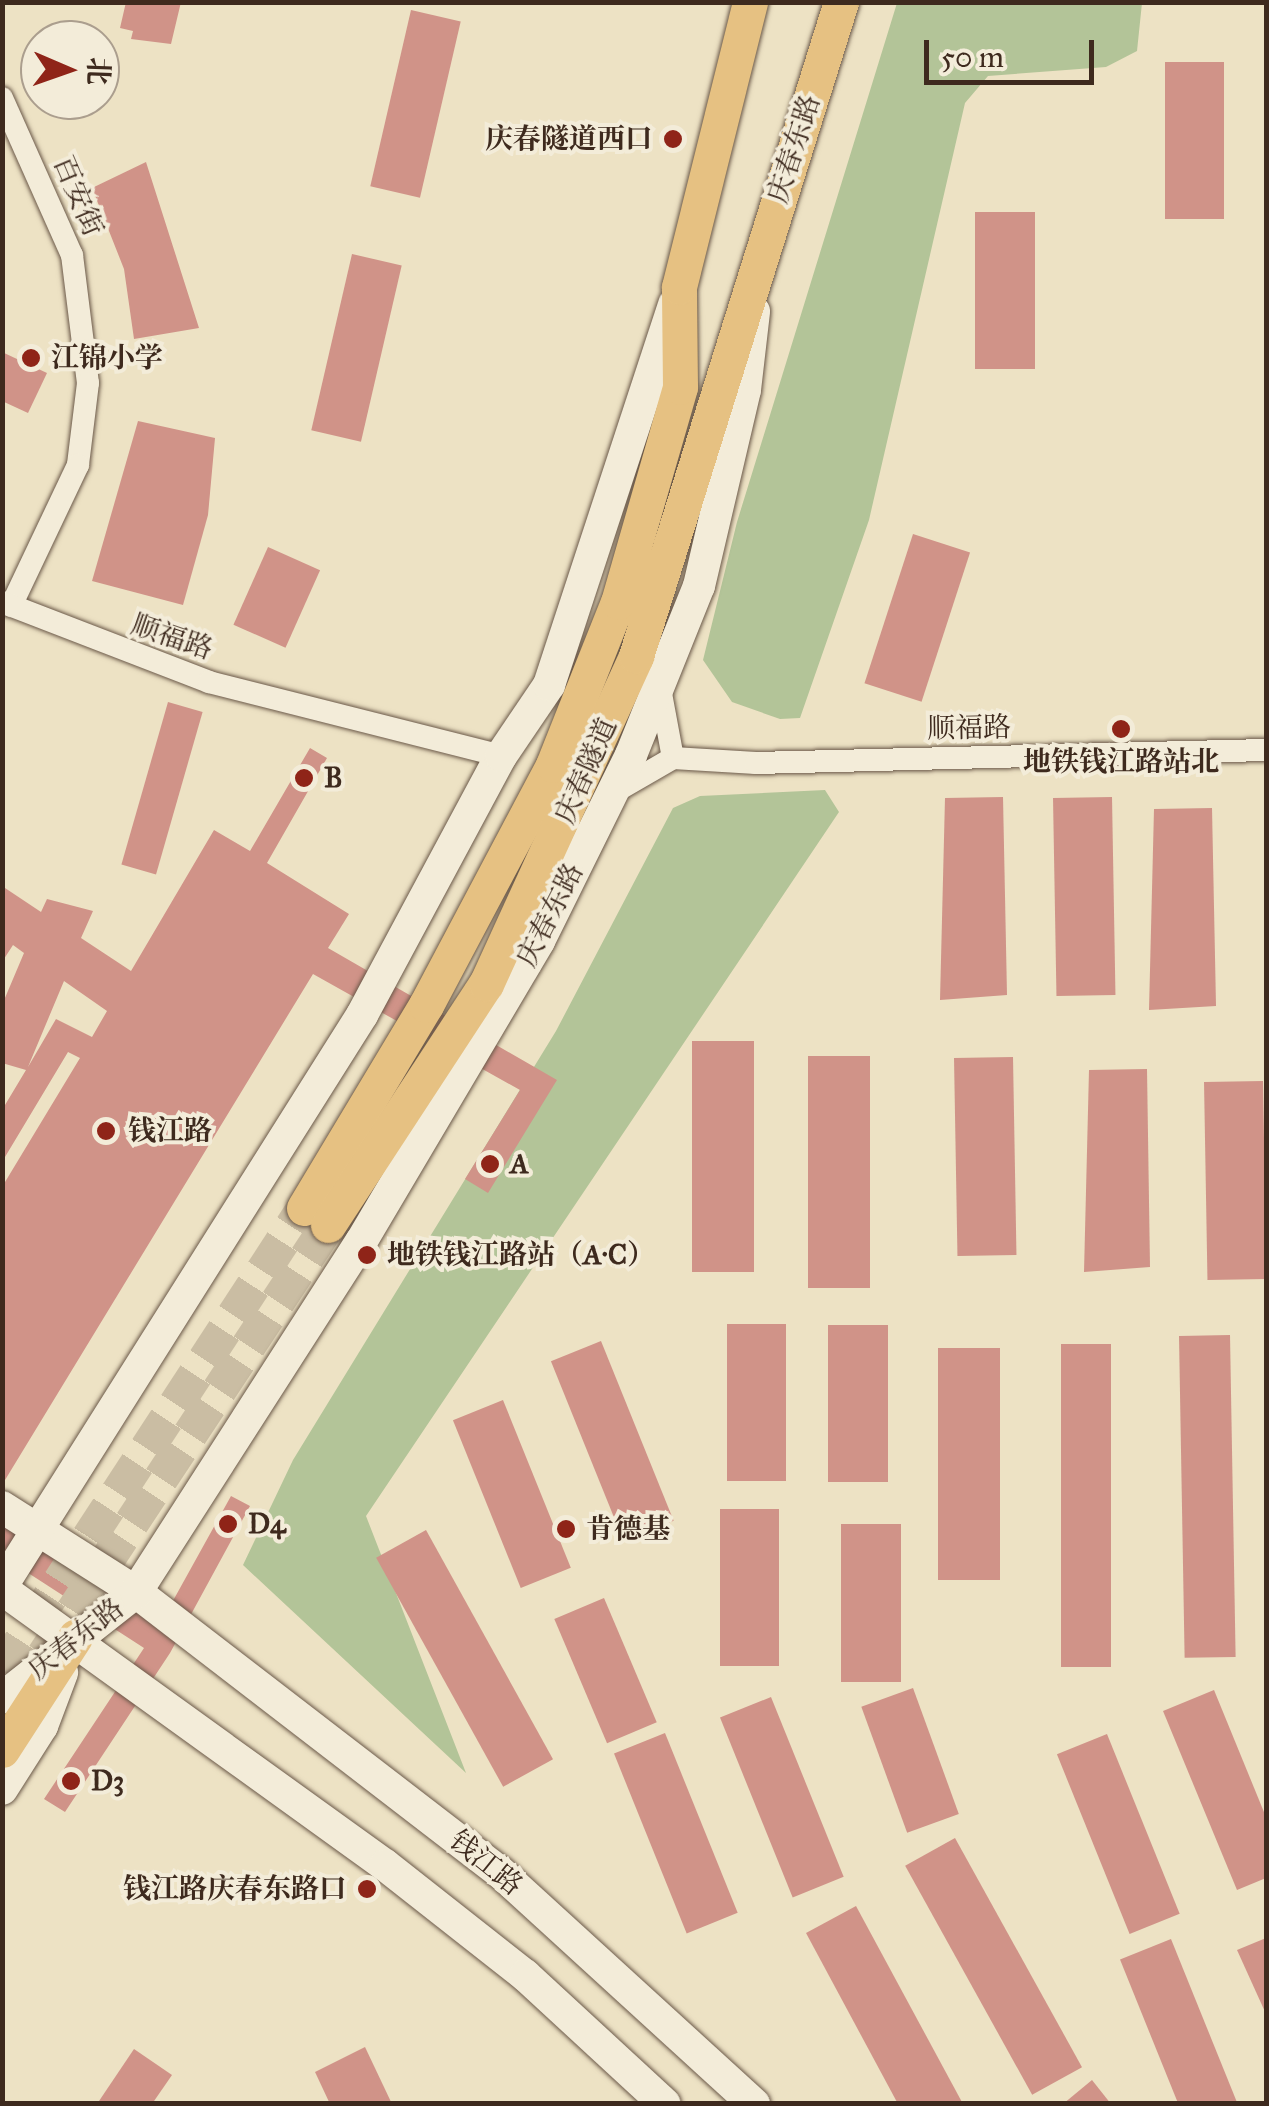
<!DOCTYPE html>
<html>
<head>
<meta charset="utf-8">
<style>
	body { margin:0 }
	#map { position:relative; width:1269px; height:2106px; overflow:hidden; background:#ede2c4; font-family:"IM FELL Great Primer","Noto Serif SC",serif }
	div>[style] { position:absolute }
	.green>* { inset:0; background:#b3c498 }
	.building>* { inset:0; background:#d09388; transform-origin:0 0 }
	.primary-tunnel>* { height:35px; margin-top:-17.5px; transform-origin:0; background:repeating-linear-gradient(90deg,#cabda3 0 35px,transparent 0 53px) }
	.roads { filter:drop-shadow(0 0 2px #6a5848) drop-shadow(0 0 2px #6a5848) }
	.minor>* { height:22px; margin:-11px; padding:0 11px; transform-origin:11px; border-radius:11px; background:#f3ecd9 }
	.secondary>* { height:32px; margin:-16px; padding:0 16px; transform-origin:16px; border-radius:16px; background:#f3ecd9 }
	.primary>* { height:35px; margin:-17.5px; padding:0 17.5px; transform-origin:17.5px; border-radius:17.5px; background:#e6c182 }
	.dots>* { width:28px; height:28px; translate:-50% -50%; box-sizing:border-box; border:5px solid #f3ecd9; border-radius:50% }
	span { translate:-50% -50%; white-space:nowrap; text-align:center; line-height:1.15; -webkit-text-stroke:8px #f3ecd9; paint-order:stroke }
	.poi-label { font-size:28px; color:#3e2a1e; font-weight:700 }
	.right { translate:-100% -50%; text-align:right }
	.left { translate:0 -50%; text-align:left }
	.street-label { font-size:28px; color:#3e2a1e }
	.frame { position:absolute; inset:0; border:5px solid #3e2a1e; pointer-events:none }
	.north { position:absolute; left:20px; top:20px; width:100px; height:100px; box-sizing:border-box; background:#f3ecd9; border:2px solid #ab9e8e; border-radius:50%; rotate:92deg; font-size:28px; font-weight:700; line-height:40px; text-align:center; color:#3e2a1e }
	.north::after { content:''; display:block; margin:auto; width:35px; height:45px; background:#8f2418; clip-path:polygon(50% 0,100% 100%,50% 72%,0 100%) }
	.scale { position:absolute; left:924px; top:40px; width:170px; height:45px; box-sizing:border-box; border:5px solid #3e2a1e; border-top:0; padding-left:12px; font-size:30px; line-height:35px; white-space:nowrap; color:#3e2a1e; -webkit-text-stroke:8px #f3ecd9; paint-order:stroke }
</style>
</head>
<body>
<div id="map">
	<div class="green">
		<i style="clip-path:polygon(897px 3px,1142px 3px,1137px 51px,1106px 67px,988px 76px,965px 103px,869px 520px,800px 718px,780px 719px,732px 702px,703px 660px,737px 522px)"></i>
		<i style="clip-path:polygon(825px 790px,839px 812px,366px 1516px,466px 1773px,243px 1565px,293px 1460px,556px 1031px,673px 808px,700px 796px)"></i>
	</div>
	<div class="building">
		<i style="clip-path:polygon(126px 2px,181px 2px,171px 44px,131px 39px,133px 31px,120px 28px)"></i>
		<i style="left:411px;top:10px;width:51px;height:181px;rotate:13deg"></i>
		<i style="left:1165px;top:62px;width:59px;height:157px"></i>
		<i style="clip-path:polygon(146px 162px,199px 328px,134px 339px,124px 269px,92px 188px)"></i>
		<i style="left:975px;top:212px;width:60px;height:157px"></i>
		<i style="left:352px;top:254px;width:51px;height:181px;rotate:13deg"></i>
		<i style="clip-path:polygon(2px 352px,47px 373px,28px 413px,2px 401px)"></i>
		<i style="clip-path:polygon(138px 421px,215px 438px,208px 515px,183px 605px,92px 581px)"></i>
		<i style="left:913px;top:534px;width:60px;height:157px;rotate:18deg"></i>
		<i style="left:268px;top:547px;width:57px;height:85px;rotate:24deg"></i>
		<i style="left:168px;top:702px;width:36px;height:169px;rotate:16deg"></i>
		<i style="clip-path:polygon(evenodd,310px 748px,327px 758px,267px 863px,349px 914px,328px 948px,557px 1080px,488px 1193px,465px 1179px,520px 1090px,313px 974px,2px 1485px,2px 1187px,80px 1058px,68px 1052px,2px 1162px,2px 1110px,26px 1070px,2px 1063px,2px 1005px,24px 953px,13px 945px,2px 962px,2px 886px,41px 912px,47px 899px,93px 911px,81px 938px,131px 971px,214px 830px,250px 851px,310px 748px,64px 981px,107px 1011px,92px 1037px,56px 1019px,28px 1067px,64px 981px)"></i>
		<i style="clip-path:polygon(1003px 797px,1007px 995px,940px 1000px,945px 798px)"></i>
		<i style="left:1112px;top:797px;width:198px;height:59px;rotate:89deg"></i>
		<i style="clip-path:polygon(1212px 808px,1216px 1006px,1149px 1010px,1154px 809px)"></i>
		<i style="left:692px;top:1041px;width:62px;height:231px"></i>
		<i style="left:808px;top:1056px;width:62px;height:232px"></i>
		<i style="left:1013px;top:1057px;width:198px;height:59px;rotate:89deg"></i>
		<i style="clip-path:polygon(1147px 1069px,1150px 1267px,1084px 1272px,1089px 1070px)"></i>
		<i style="left:1263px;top:1081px;width:198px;height:59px;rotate:89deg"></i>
		<i style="left:727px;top:1324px;width:59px;height:157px"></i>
		<i style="left:828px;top:1325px;width:60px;height:157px"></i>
		<i style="left:1230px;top:1335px;width:322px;height:51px;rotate:89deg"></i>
		<i style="left:601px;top:1341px;width:194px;height:54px;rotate:68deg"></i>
		<i style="left:1061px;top:1344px;width:50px;height:323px"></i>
		<i style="left:938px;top:1348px;width:62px;height:232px"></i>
		<i style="left:503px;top:1400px;width:181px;height:54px;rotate:68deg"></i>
		<i style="clip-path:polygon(231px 1496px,250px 1506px,170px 1653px,65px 1812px,44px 1799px,144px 1648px,2px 1556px,2px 1524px,159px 1626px)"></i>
		<i style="left:720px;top:1509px;width:59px;height:157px"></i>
		<i style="left:901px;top:1524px;width:158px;height:60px;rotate:90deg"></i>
		<i style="left:426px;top:1530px;width:262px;height:57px;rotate:61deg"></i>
		<i style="left:604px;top:1598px;width:135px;height:54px;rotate:67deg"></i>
		<i style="left:913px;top:1688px;width:134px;height:55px;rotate:70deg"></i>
		<i style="clip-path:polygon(1214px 1690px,1266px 1817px,1266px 1878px,1237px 1890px,1163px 1711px)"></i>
		<i style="left:771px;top:1697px;width:194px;height:55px;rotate:68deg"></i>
		<i style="left:665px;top:1733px;width:194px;height:55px;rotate:68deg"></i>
		<i style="left:1107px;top:1734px;width:194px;height:54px;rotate:68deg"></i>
		<i style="left:955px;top:1838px;width:262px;height:57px;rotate:61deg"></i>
		<i style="clip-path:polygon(856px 1906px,963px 2104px,898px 2104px,806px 1933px)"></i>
		<i style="clip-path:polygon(1266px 1938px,1266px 2014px,1237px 1950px)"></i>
		<i style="left:1171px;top:1939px;width:178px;height:55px;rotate:68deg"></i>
		<i style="clip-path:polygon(365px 2047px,392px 2104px,330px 2104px,315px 2072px)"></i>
		<i style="clip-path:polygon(134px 2049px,172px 2075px,152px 2104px,97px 2104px)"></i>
		<i style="clip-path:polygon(1092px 2080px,1111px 2104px,1063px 2104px)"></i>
	</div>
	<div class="primary-tunnel">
		<i style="left:44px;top:1655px;width:515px;rotate:-56.56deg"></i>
		<i style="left:2px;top:1670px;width:552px;rotate:-56.83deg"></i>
	</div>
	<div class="roads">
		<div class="minor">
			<i style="left:2px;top:98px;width:172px;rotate:66deg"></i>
			<i style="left:72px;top:255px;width:129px;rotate:82.9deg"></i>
			<i style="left:88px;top:383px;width:83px;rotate:97deg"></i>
			<i style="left:78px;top:465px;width:156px;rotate:115.4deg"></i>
			<i style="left:2px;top:602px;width:222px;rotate:21.1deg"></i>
			<i style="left:209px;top:682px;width:301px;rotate:14.2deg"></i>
			<i style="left:660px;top:688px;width:71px;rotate:79.5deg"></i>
			<i style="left:673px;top:758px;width:83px;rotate:3.4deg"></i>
			<i style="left:756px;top:763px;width:510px;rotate:-1.46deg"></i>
			<i style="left:611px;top:794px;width:72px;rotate:-30.1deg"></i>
		</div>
		<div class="secondary">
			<i style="left:2px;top:1507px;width:159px;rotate:32.4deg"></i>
			<i style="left:136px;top:1592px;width:461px;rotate:37.6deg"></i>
			<i style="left:501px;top:1873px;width:343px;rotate:42.4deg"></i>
			<i style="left:2px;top:1586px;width:675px;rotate:-57.77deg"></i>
			<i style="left:362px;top:1015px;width:294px;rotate:-61.8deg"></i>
			<i style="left:501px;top:756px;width:86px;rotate:-55.9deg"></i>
			<i style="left:549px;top:685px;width:401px;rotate:-71.8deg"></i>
			<i style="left:2px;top:1589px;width:472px;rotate:35.8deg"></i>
			<i style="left:385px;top:1865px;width:178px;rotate:38.2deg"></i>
			<i style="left:525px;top:1975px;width:190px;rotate:42.7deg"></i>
			<i style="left:2px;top:1698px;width:171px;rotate:-38.3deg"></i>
			<i style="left:136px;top:1592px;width:416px;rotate:-57.3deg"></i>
			<i style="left:361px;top:1242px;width:350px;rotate:-59.4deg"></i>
			<i style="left:539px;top:941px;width:208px;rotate:-63.7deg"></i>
			<i style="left:631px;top:755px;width:182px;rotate:-68.1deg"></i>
			<i style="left:699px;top:586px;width:201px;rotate:-76.8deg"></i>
			<i style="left:745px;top:390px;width:79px;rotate:-83.4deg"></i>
			<i style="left:2px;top:1789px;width:75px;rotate:-57.6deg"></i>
			<i style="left:42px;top:1726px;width:57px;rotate:-69.3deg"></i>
		</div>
		<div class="primary">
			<i style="left:304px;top:1208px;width:237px;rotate:-59deg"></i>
			<i style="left:426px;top:1005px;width:272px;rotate:-62.1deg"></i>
			<i style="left:553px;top:765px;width:175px;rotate:-68.3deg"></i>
			<i style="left:618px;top:602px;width:224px;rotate:-73.9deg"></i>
			<i style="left:680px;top:387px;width:100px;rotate:-90.6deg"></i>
			<i style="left:679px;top:287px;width:294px;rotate:-76deg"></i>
			<i style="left:328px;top:1225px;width:288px;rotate:-56.8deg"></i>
			<i style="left:486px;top:984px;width:361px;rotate:-65.4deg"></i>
			<i style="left:636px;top:656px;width:685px;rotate:-72.6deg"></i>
			<i style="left:2px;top:1750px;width:135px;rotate:-57.1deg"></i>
		</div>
	</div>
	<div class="dots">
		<i style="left:673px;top:139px;background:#8f2418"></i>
		<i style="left:31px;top:358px;background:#8f2418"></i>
		<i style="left:1121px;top:729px;background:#8f2418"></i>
		<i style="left:304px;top:778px;background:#8f2418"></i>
		<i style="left:106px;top:1131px;background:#8f2418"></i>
		<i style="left:490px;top:1164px;background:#8f2418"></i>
		<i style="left:367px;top:1255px;background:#8f2418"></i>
		<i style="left:228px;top:1524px;background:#8f2418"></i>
		<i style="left:566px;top:1529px;background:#8f2418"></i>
		<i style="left:71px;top:1781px;background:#8f2418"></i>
		<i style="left:367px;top:1889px;background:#8f2418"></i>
	</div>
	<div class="poi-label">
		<span class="right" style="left:653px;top:139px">庆春隧道西口</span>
		<span class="left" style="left:51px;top:358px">江锦小学</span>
		<span style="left:1121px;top:762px">地铁钱江路站北</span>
		<span class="left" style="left:324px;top:778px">B</span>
		<span class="left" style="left:128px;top:1131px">钱江路</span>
		<span class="left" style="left:510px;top:1164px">A</span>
		<span class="left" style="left:387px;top:1255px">地铁钱江路站（A·C）</span>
		<span class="left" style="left:248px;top:1524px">D4</span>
		<span class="left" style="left:586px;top:1529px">肯德基</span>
		<span class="left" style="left:91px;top:1781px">D3</span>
		<span class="right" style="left:347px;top:1889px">钱江路庆春东路口</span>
	</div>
	<div class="street-label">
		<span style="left:794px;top:149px;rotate:-72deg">庆春东路</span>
		<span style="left:78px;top:196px;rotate:67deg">百安街</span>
		<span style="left:172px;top:637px;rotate:19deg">顺福路</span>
		<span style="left:969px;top:728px;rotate:-1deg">顺福路</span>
		<span style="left:586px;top:771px;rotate:-66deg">庆春隧道</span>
		<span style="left:550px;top:915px;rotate:-63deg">庆春东路</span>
		<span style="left:76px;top:1639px;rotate:-38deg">庆春东路</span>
		<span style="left:486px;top:1863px;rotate:39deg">钱江路</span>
	</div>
	<div class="frame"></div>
	<div class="north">北</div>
	<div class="scale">50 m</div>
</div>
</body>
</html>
